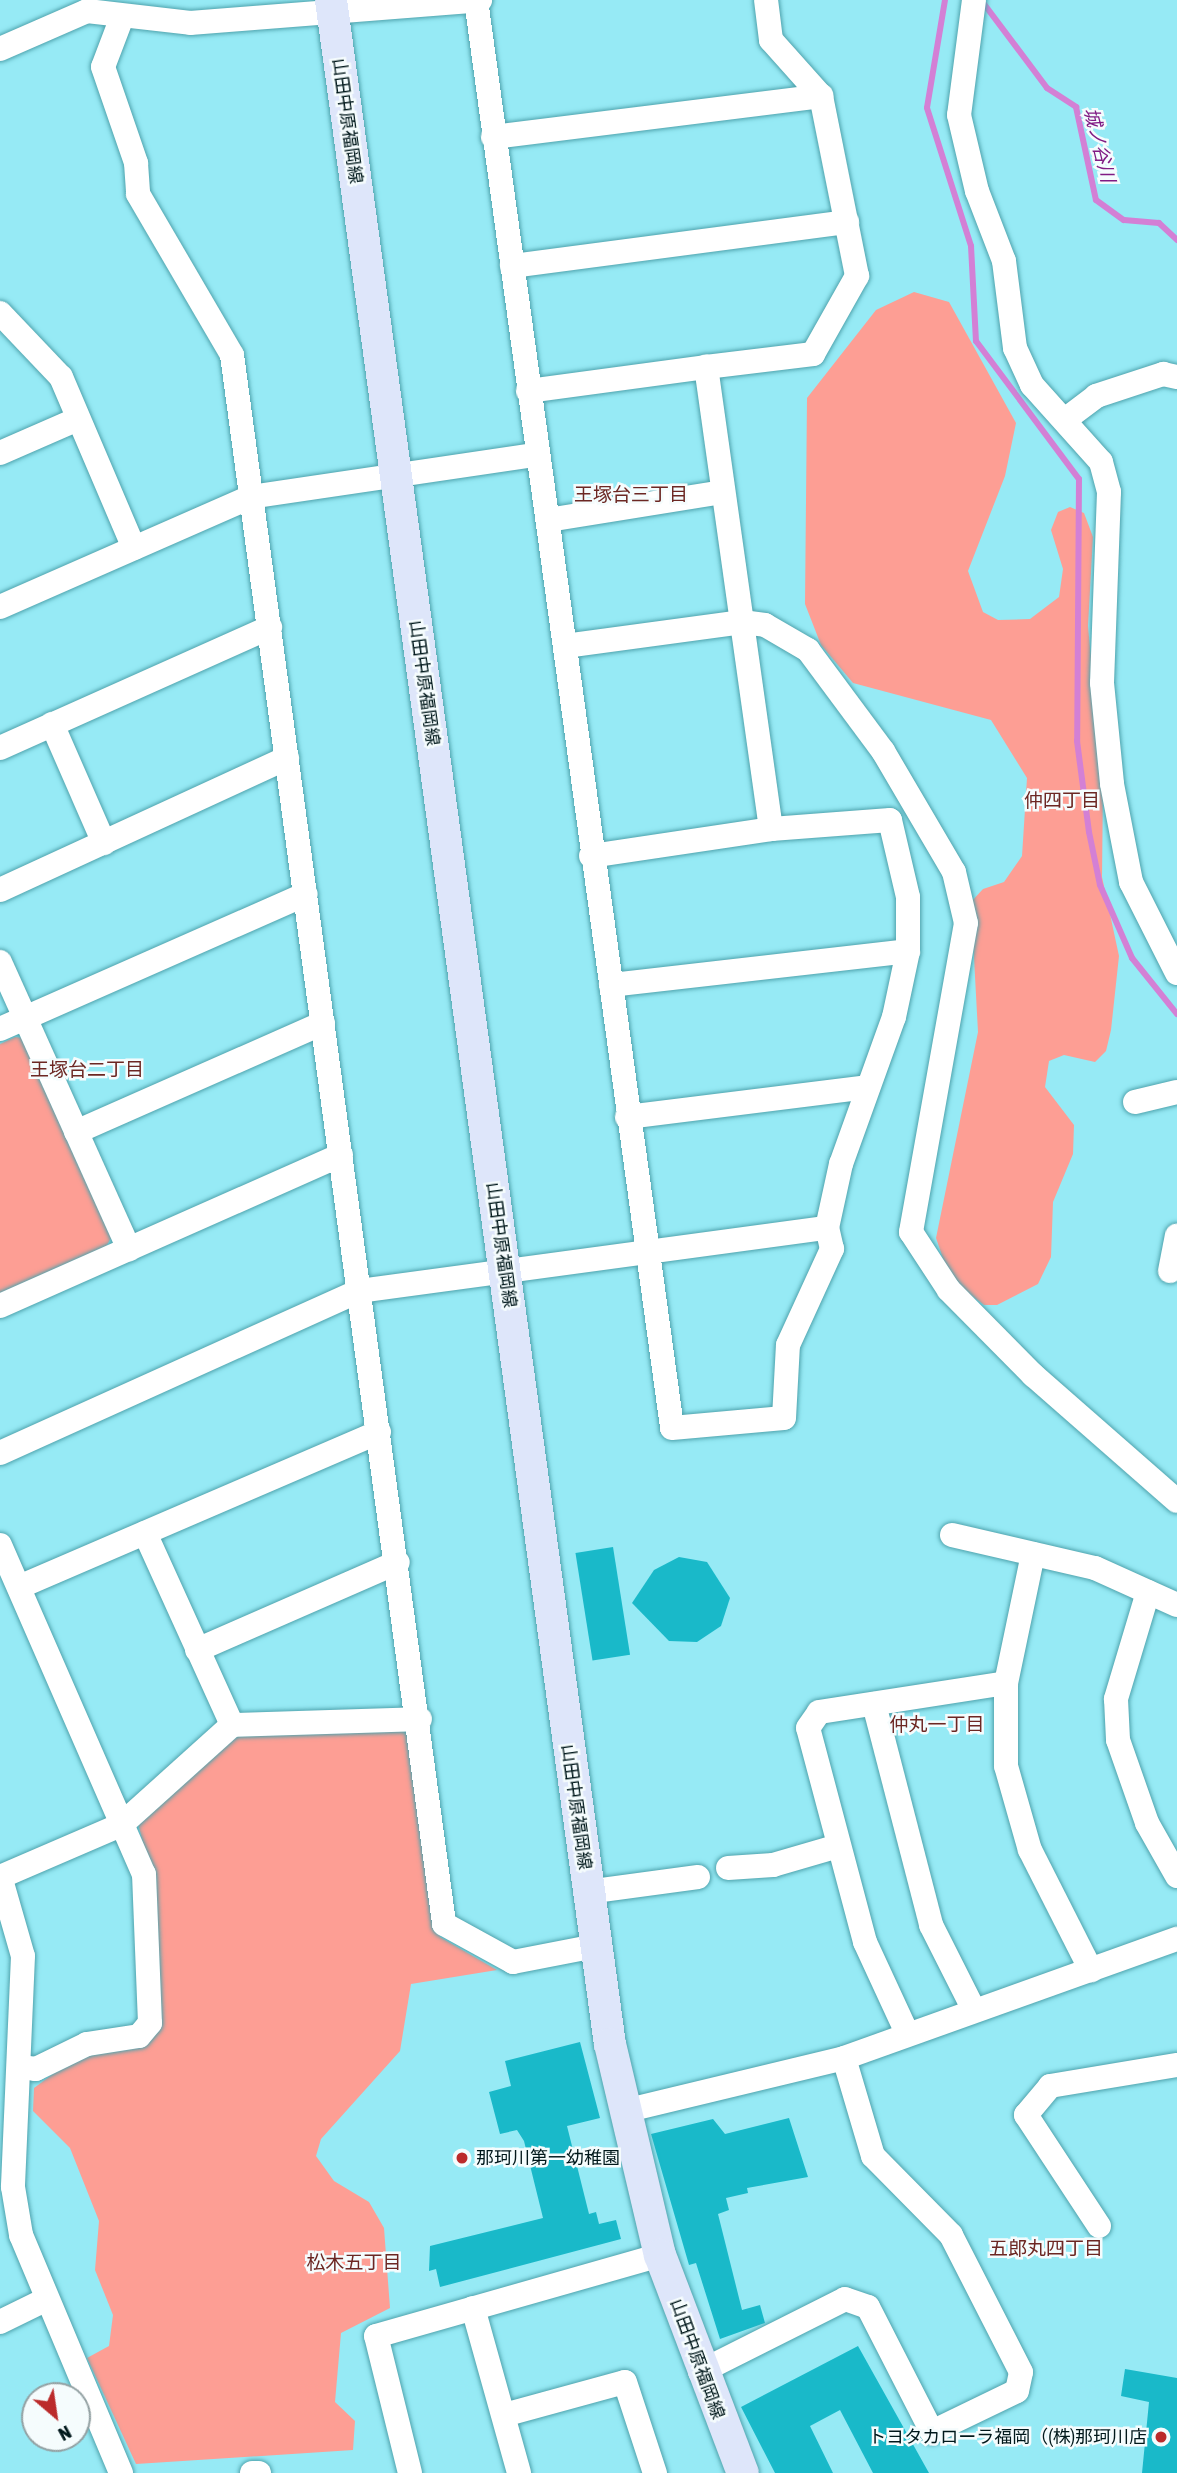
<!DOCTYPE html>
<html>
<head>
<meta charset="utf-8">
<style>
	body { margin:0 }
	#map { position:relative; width:1177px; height:2473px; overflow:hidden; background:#96eaf5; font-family:"Asap Condensed","Noto Sans JP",sans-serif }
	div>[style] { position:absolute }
	.green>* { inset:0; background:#fd9e94 }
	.stream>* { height:6px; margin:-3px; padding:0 3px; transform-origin:3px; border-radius:3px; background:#d380d5 }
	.building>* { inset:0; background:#19b9c9; transform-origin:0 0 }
	.roads { filter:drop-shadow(0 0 2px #4fa3ad) drop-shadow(0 0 2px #4fa3ad) }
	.minor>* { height:24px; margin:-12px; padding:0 12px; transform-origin:12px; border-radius:12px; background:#fff }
	.major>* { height:32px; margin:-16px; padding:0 16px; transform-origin:16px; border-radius:16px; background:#dee6fa }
	.dots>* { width:19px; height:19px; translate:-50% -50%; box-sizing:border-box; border:4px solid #f5fcfd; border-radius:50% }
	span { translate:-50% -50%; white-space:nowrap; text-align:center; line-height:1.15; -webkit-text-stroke:5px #f5fcfd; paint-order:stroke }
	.street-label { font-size:18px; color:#00181b }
	.poi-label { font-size:18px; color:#00181b }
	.left { translate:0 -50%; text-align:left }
	.right { translate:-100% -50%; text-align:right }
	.water-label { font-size:19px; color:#801b84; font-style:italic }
	.neighbourhood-label { font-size:19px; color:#6c2723 }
	.north { position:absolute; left:21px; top:2382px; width:70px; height:70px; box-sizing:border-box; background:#f5fcfd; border:2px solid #93a1a3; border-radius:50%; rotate:151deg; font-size:19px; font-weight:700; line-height:28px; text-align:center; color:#00181b }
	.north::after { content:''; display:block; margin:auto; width:24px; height:32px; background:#bb2b2b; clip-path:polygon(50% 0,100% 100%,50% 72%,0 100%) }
</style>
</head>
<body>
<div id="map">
	<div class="green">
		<i style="clip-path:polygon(914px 292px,949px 302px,1016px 423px,1005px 476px,968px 571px,983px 612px,998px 620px,1030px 619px,1059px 597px,1063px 569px,1051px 530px,1058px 512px,1070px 507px,1084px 513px,1093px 537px,1088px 626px,1103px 787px,1102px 877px,1119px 956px,1111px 1030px,1106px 1051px,1095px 1062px,1064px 1055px,1049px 1061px,1045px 1087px,1074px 1125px,1073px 1154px,1053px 1202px,1051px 1257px,1038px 1284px,997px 1305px,984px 1305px,950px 1279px,936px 1238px,978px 1032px,971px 902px,983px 889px,1004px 882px,1022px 856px,1027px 778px,991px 720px,853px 683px,821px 645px,805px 604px,807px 398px,876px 310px)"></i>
		<i style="clip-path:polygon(15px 1037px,25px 1038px,112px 1236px,106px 1247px,0 1294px,0 1044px)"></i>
		<i style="clip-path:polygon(410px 1727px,440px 1937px,497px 1970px,411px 1984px,400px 2051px,321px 2139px,316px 2156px,334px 2181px,369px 2202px,384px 2228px,390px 2308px,341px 2333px,335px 2402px,355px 2421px,353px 2450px,136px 2464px,87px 2358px,109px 2346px,113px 2315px,95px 2270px,99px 2221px,70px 2148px,33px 2111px,34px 2088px,80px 2054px,146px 2040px,146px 1856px,138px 1823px,229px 1736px)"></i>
	</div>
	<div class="stream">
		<i style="left:945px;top:0;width:109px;rotate:99.5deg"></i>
		<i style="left:927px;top:108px;width:145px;rotate:72.3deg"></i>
		<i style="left:971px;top:246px;width:95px;rotate:87deg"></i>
		<i style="left:976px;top:341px;width:172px;rotate:53.3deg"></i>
		<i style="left:1079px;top:479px;width:262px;rotate:90.4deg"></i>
		<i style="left:1077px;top:741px;width:92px;rotate:82.5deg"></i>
		<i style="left:1089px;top:832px;width:54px;rotate:78.3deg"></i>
		<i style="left:1100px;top:885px;width:80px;rotate:66.3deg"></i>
		<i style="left:1132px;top:958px;width:72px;rotate:51.2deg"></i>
		<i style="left:981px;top:0;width:110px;rotate:53.1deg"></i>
		<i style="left:1047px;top:88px;width:35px;rotate:33deg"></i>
		<i style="left:1076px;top:107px;width:95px;rotate:77.9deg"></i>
		<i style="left:1096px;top:200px;width:34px;rotate:36deg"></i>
		<i style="left:1124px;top:220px;width:35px;rotate:5deg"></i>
		<i style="left:1159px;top:223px;width:25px;rotate:43deg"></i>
	</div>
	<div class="building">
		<i style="left:613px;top:1547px;width:109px;height:38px;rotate:81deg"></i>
		<i style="clip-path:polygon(679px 1557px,707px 1562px,730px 1598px,721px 1626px,697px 1642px,669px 1641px,632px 1603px,654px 1570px)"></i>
		<i style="clip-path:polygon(580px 2042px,600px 2118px,567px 2126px,589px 2214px,596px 2212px,599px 2224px,616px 2220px,621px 2239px,440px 2287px,436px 2269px,429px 2271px,430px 2246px,543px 2218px,524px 2141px,517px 2130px,500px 2134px,489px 2092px,511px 2086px,505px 2061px)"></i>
		<i style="clip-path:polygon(789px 2118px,808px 2177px,747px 2188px,748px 2193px,726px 2198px,729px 2210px,718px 2214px,742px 2310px,760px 2305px,765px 2323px,720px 2339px,696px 2263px,689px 2265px,651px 2134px,713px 2119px,725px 2134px)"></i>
		<i style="clip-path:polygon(858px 2346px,929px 2473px,873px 2473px,840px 2410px,810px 2426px,833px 2473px,775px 2473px,741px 2407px)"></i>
		<i style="clip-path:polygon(1125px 2369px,1177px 2378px,1177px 2473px,1142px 2473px,1149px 2402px,1121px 2396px)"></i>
	</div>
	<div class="roads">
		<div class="minor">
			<i style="left:476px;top:0;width:1441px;rotate:82.18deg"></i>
			<i style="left:672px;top:1428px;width:112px;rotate:-5.1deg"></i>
			<i style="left:784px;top:1418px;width:73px;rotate:-86.9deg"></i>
			<i style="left:788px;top:1345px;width:106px;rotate:-65.4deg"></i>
			<i style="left:832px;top:1249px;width:22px;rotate:-103deg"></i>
			<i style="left:827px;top:1228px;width:66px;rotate:-77.7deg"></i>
			<i style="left:841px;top:1164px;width:156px;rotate:-70.2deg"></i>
			<i style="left:894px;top:1017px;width:67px;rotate:-78deg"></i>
			<i style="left:908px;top:951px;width:54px;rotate:-90deg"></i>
			<i style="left:908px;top:897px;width:79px;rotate:-103.2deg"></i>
			<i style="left:890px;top:820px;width:119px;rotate:175.7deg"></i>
			<i style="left:974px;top:0;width:116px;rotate:97.4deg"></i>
			<i style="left:959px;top:115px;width:78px;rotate:76.7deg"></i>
			<i style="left:977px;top:191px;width:75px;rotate:68.9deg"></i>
			<i style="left:1004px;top:261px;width:88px;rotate:82.8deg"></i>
			<i style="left:1015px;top:348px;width:41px;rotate:65.3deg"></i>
			<i style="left:1032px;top:385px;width:103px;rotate:48.1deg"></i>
			<i style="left:1101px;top:462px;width:31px;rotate:75deg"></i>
			<i style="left:1109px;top:492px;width:191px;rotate:92.1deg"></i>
			<i style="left:1102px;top:683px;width:101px;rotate:84.3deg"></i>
			<i style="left:1112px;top:784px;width:100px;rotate:79deg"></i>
			<i style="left:1131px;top:882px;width:102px;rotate:63.2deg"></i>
			<i style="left:122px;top:17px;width:53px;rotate:110.8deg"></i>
			<i style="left:103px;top:67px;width:102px;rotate:71deg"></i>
			<i style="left:136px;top:163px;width:31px;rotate:86deg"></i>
			<i style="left:138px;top:194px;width:186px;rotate:59.7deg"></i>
			<i style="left:232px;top:355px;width:1583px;rotate:82.3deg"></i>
			<i style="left:444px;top:1924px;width:79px;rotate:28.8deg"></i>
			<i style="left:513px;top:1962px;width:84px;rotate:-11deg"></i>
			<i style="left:0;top:49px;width:95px;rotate:-23.6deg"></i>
			<i style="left:87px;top:11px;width:104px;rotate:6.6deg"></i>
			<i style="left:190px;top:23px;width:291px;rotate:-4.5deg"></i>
			<i style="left:493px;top:137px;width:331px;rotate:-7.1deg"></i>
			<i style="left:512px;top:266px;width:338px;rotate:-7.5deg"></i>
			<i style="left:0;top:313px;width:88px;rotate:46.4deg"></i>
			<i style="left:61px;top:377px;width:186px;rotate:66.9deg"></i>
			<i style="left:528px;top:391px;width:180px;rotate:-7.7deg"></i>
			<i style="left:1066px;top:419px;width:38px;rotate:-37deg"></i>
			<i style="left:1096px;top:396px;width:71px;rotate:-18.2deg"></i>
			<i style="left:1163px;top:374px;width:14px;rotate:12deg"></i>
			<i style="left:0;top:453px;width:85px;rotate:-23.6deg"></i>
			<i style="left:548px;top:520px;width:176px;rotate:-9.1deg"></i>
			<i style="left:0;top:607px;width:273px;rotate:-23.7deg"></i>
			<i style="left:250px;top:497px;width:288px;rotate:-8.4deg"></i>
			<i style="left:565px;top:646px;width:179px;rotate:-7.7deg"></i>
			<i style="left:742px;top:622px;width:23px;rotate:7deg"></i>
			<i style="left:765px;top:625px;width:50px;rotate:30.2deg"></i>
			<i style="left:808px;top:650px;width:126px;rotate:53.4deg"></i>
			<i style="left:883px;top:751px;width:140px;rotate:59.6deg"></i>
			<i style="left:954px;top:872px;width:52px;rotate:76.8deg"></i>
			<i style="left:966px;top:923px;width:314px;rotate:100.1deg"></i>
			<i style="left:911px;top:1232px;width:69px;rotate:56.8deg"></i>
			<i style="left:949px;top:1290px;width:120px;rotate:45.3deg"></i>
			<i style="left:1033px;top:1375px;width:191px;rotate:41.2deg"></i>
			<i style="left:52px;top:724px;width:130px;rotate:66.4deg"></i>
			<i style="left:0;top:748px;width:296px;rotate:-24.1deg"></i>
			<i style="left:591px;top:856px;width:182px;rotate:-8.5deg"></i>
			<i style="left:771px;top:829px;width:467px;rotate:-98deg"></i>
			<i style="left:706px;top:367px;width:108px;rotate:-6.9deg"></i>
			<i style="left:813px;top:354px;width:90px;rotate:-60.6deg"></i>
			<i style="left:857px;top:276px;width:184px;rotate:-101.3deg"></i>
			<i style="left:821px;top:96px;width:75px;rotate:-131.8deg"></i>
			<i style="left:771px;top:40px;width:40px;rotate:-97.1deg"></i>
			<i style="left:0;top:890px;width:316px;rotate:-24.7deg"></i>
			<i style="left:0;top:962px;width:315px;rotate:65.8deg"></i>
			<i style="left:611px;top:985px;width:299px;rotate:-6.5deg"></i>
			<i style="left:0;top:1029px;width:334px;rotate:-23.8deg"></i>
			<i style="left:1135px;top:1102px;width:43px;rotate:-13.4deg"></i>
			<i style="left:627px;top:1117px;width:242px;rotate:-7.1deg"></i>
			<i style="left:76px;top:1132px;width:270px;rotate:-23.8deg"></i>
			<i style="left:1170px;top:1271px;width:36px;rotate:-79deg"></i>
			<i style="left:0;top:1306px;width:373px;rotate:-23.9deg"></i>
			<i style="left:0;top:1453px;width:394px;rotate:-24.3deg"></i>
			<i style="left:359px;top:1291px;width:472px;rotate:-7.7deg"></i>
			<i style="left:145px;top:1533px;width:211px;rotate:65.6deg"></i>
			<i style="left:232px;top:1725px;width:188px;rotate:-1.8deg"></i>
			<i style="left:952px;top:1535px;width:147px;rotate:13deg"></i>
			<i style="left:1095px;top:1568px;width:90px;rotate:24.3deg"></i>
			<i style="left:0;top:1545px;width:359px;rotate:66.4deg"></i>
			<i style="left:144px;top:1874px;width:149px;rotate:87.7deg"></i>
			<i style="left:150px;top:2023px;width:17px;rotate:130deg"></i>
			<i style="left:139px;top:2036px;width:53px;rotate:171.3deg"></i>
			<i style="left:87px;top:2044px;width:57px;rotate:153.9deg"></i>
			<i style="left:36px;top:2069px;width:14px;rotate:-172deg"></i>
			<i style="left:1033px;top:1554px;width:132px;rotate:101.8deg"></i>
			<i style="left:1006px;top:1683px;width:83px;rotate:90deg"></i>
			<i style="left:1006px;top:1766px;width:87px;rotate:74.1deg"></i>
			<i style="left:1030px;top:1850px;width:135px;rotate:63.1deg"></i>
			<i style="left:19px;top:1587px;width:392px;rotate:-23.3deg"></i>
			<i style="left:1148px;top:1592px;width:112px;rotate:106.7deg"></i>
			<i style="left:1116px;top:1699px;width:41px;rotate:87.2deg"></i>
			<i style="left:1118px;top:1740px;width:88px;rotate:70.7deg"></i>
			<i style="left:1147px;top:1823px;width:61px;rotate:60.5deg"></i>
			<i style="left:197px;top:1650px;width:219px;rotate:-23.6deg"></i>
			<i style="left:874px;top:1704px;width:228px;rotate:75.5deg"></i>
			<i style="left:931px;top:1925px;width:95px;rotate:63.2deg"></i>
			<i style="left:728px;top:1868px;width:45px;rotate:-3.8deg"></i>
			<i style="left:773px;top:1865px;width:68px;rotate:-16.3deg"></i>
			<i style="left:0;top:1876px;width:83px;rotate:74deg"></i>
			<i style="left:23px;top:1956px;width:231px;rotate:92.5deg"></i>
			<i style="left:13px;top:2187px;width:49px;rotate:80.5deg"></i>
			<i style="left:21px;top:2235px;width:258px;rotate:67.2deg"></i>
			<i style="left:0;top:1877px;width:132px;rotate:-23.3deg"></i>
			<i style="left:121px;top:1825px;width:149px;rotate:-42deg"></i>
			<i style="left:587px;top:1892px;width:112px;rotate:-7.7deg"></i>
			<i style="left:907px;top:2033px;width:100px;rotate:-114.8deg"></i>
			<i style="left:865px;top:1942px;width:221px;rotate:-104.9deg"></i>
			<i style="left:808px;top:1728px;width:19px;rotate:-55deg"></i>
			<i style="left:819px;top:1712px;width:189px;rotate:-8.8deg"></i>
			<i style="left:624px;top:2111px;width:226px;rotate:-13.5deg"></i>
			<i style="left:844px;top:2058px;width:354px;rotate:-19.7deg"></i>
			<i style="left:1099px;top:2226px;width:133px;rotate:-123.3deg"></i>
			<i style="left:1026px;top:2115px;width:38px;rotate:-50deg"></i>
			<i style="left:1050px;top:2086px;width:129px;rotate:-9.4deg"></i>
			<i style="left:473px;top:2308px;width:171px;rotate:74.4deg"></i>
			<i style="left:0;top:2322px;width:50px;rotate:-26.1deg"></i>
			<i style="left:700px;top:2372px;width:162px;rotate:-26.7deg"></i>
			<i style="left:845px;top:2299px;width:24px;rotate:19deg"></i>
			<i style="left:868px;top:2307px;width:140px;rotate:62.9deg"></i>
			<i style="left:932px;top:2432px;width:94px;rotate:-25.8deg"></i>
			<i style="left:1017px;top:2391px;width:19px;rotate:-78deg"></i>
			<i style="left:1021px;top:2372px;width:154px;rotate:-117.1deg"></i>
			<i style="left:951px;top:2235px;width:111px;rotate:-134.6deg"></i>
			<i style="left:873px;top:2156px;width:102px;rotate:-106.5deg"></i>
			<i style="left:504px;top:2415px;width:125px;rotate:-15.3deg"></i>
			<i style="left:625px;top:2382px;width:96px;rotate:71.8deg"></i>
			<i style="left:252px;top:2473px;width:7px"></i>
			<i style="left:410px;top:2473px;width:141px;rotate:-103.9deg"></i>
			<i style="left:376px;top:2336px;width:295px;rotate:-15.9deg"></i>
		</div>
		<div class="major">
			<i style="left:331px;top:0;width:2063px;rotate:82.23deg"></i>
			<i style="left:610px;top:2044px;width:217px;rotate:76.7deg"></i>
			<i style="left:660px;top:2255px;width:233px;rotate:69.2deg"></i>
		</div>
	</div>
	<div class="dots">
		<i style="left:462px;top:2158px;background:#bb2b2b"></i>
		<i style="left:1161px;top:2437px;background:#bb2b2b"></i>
	</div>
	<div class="street-label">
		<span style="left:347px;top:121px;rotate:82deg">山田中原福岡線</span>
		<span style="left:424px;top:683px;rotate:82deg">山田中原福岡線</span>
		<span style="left:501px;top:1245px;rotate:82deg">山田中原福岡線</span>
		<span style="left:576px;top:1807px;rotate:82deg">山田中原福岡線</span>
		<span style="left:697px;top:2359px;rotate:70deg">山田中原福岡線</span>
	</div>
	<div class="poi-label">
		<span class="left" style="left:476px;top:2158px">那珂川第一幼稚園</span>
		<span class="right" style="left:1147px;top:2437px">トヨタカローラ福岡（(株)那珂川店</span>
	</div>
	<div class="water-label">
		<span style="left:1099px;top:145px;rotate:76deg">城ノ谷川</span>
	</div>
	<div class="neighbourhood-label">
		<span style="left:631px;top:495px">王塚台三丁目</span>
		<span style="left:1062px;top:801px">仲四丁目</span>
		<span style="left:87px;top:1070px">王塚台二丁目</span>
		<span style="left:937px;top:1725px">仲丸一丁目</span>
		<span style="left:1046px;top:2249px">五郎丸四丁目</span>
		<span style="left:354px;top:2263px">松木五丁目</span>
	</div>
	<div class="north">N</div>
</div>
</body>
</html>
